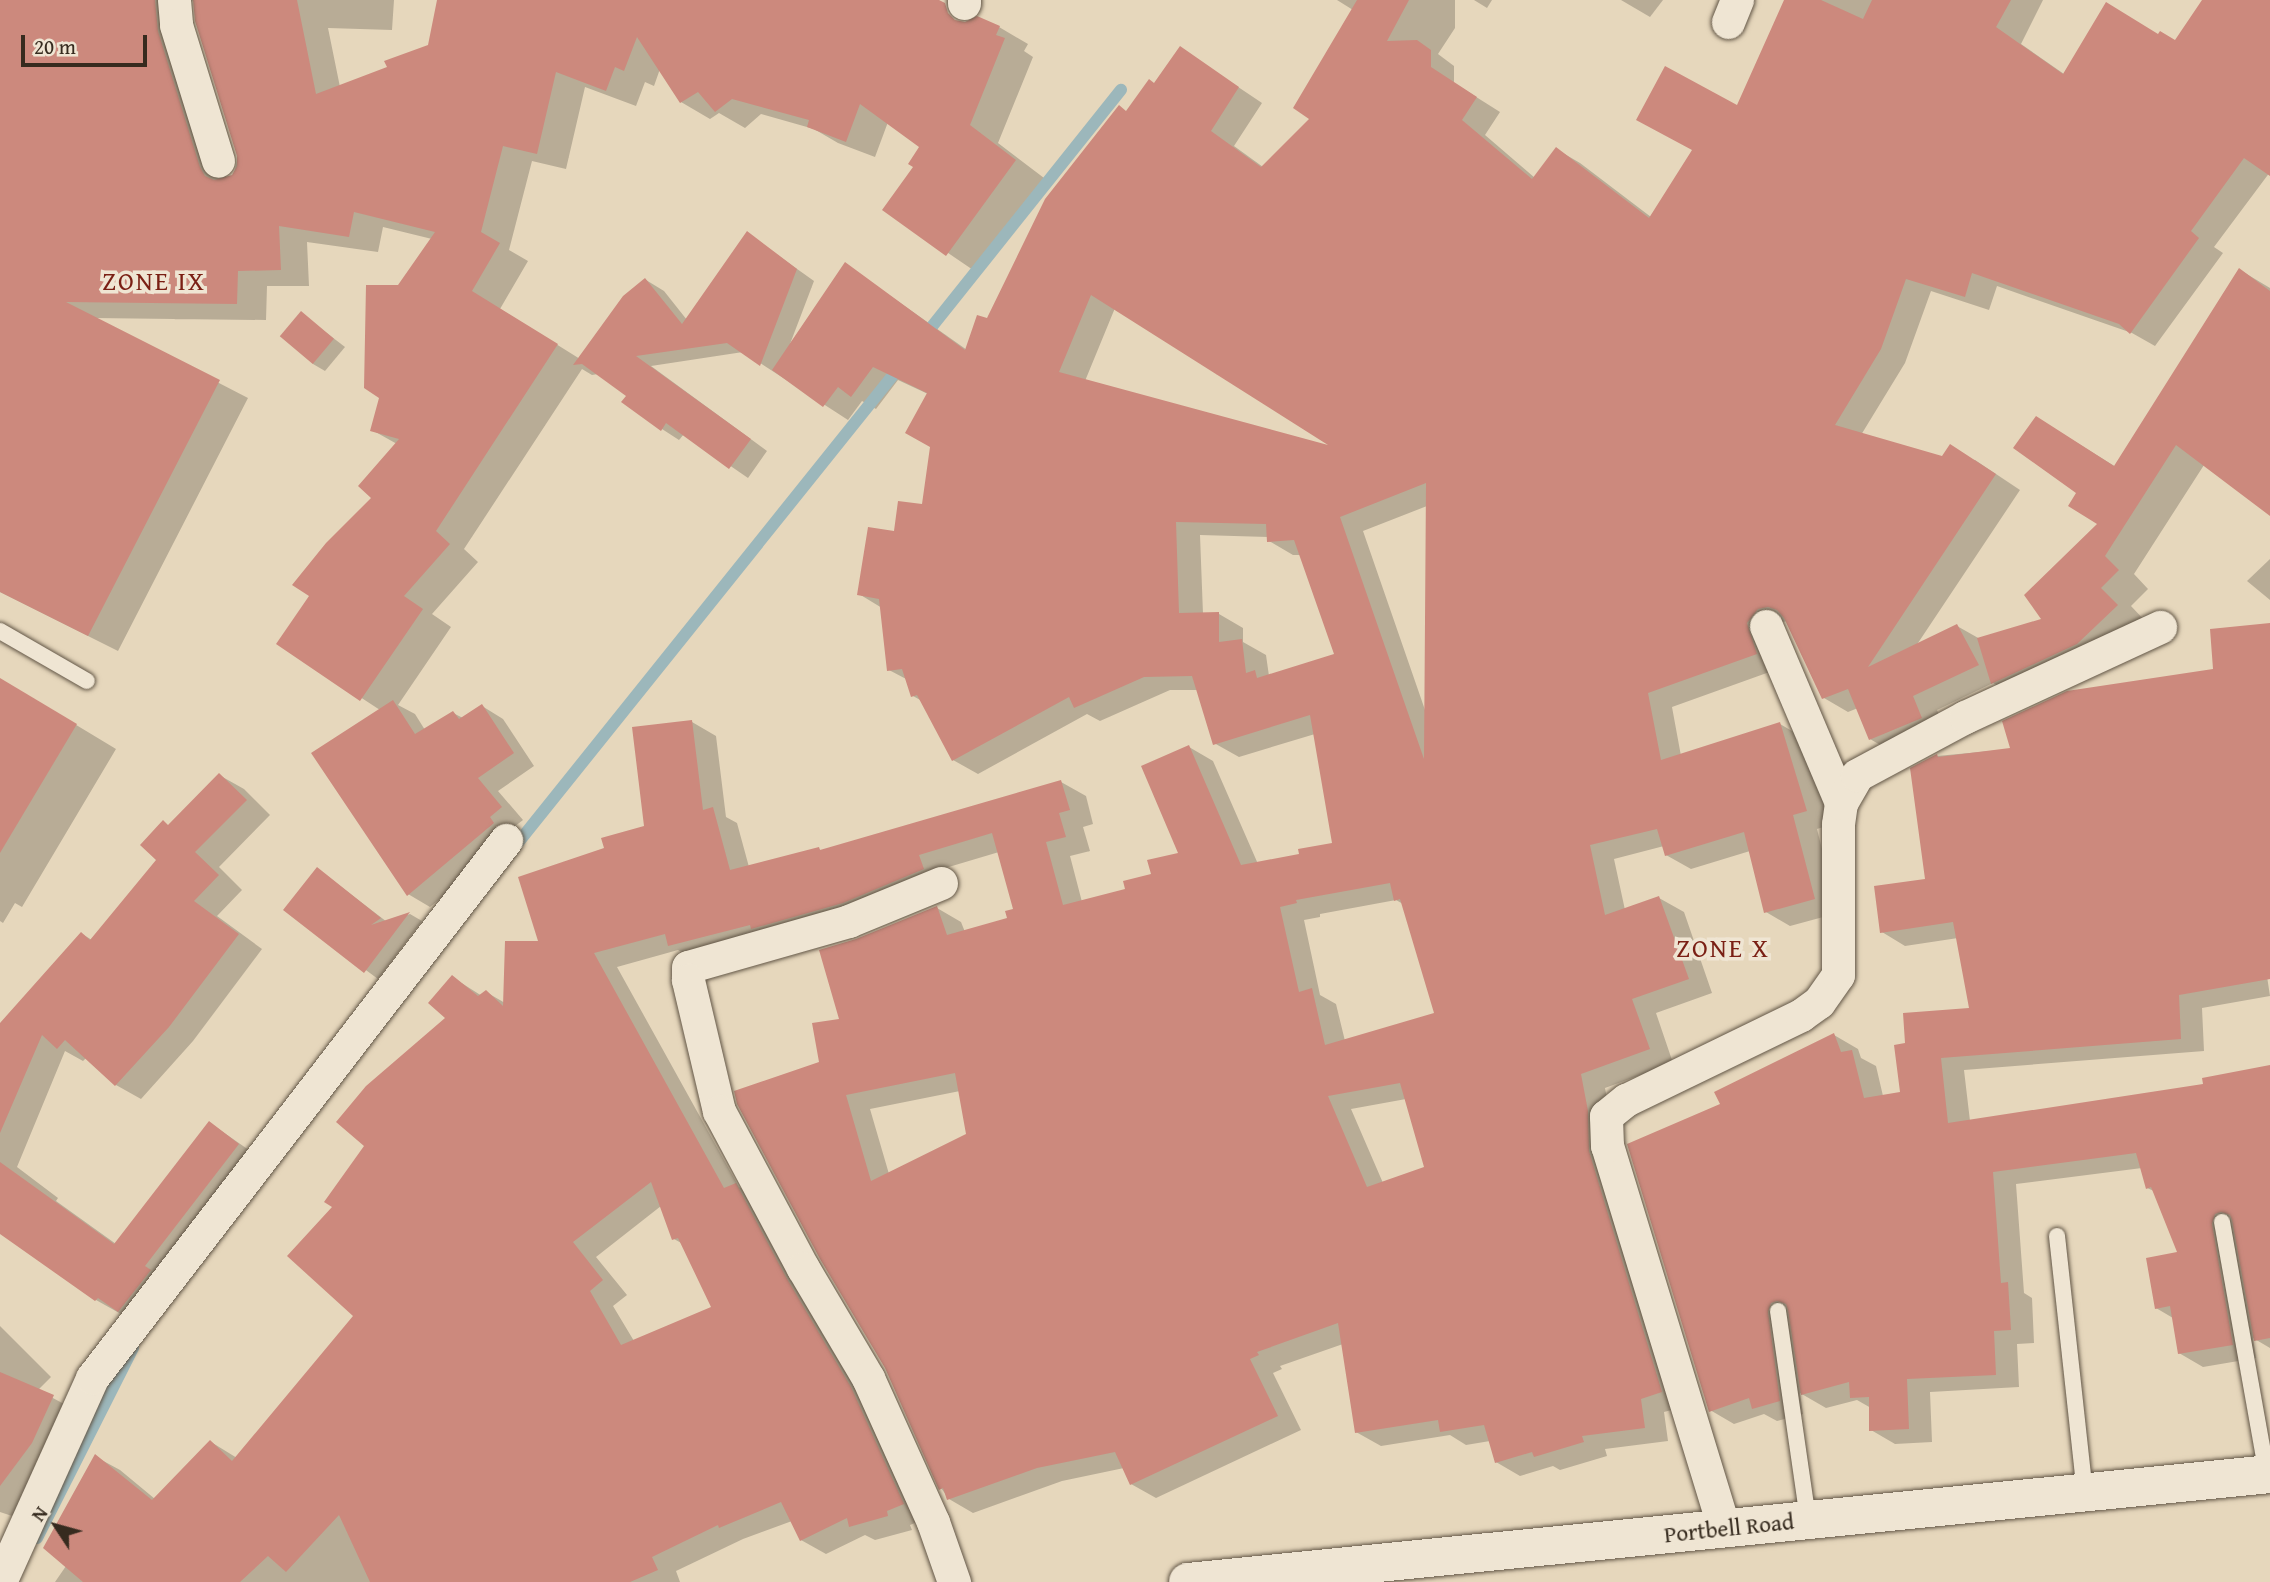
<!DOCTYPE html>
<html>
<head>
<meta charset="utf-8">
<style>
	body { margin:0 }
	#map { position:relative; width:2270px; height:1582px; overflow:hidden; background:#e6d7bc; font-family:"Gentium Book Plus",serif }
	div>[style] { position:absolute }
	.shadow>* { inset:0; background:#0003 }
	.stream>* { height:12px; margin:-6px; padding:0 6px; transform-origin:6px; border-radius:6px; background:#9cb7bb }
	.building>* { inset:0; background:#cc897d; transform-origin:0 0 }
	.roads { filter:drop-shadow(0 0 2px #625646) drop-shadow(0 0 2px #625646) }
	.lane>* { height:16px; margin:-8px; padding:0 8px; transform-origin:8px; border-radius:8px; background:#efe5d3 }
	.street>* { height:33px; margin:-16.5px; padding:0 16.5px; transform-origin:16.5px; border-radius:16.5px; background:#efe5d3 }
	.secondary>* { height:38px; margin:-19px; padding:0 19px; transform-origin:19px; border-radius:19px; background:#efe5d3 }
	span { translate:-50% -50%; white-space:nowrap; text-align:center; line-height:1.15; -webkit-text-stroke:7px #efe5d3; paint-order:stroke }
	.street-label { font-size:23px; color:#362b1f }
	.quarter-label { font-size:26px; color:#7a1f14; letter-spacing:2px }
	.north { position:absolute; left:21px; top:1491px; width:70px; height:70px; -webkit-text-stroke:5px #efe5d3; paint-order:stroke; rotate:306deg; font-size:19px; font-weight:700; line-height:28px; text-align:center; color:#362b1f }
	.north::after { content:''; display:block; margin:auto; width:24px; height:32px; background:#362b1f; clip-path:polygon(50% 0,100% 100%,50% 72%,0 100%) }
	.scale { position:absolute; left:21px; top:35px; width:126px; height:32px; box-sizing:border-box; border:4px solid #362b1f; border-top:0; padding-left:9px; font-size:21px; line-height:24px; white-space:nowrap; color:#362b1f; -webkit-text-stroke:5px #efe5d3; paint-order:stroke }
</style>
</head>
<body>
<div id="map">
	<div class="shadow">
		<i style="clip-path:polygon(evenodd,0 0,193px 0,186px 8px,186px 48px,227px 179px,234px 175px,238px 156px,194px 0,394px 0,392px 30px,328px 28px,340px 87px,389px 68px,430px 46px,439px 0,934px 0,898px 100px,965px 24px,999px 27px,1028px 44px,1024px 51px,1033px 57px,998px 143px,1044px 178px,976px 272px,885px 210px,916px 167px,921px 146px,888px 122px,875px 157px,838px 143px,814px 129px,761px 114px,745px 128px,719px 113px,710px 119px,681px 102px,660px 69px,654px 86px,645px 82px,636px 106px,585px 87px,566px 169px,532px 161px,509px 250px,528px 261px,500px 309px,580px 359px,646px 280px,664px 291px,687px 320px,748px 234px,814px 281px,790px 344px,845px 264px,967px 350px,1128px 113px,1155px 84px,1180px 48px,1262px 103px,1234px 146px,1263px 167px,1312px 119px,1353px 10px,1337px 0,1455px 0,1455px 28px,1438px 54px,1454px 66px,1454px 83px,1500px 112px,1485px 135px,1535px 178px,1556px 149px,1580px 163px,1651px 217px,1738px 107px,1785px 0,2043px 0,2021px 44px,2064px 74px,2159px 36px,2176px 42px,2204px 0,2270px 0,2270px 172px,2214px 247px,2223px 253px,2155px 346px,2132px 333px,1997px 286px,1989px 310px,1931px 291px,1905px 363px,1861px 435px,1943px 458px,1975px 460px,2020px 490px,1916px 646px,1957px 626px,1980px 639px,2044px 620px,2100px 523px,2078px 493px,2037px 418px,2116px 467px,2240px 270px,2270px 288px,2270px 514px,2204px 465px,2134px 574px,2148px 589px,2131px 606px,2147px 623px,2023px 700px,1993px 683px,1937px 710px,1946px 732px,1894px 753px,1870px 739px,1858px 708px,1848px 712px,1824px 698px,1787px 621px,1783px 622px,1771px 637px,1781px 668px,1672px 707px,1681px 756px,1780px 724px,1804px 738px,1830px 825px,1817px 829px,1838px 913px,1790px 926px,1766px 912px,1750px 851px,1691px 869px,1666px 855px,1664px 846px,1614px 859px,1625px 910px,1659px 898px,1684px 912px,1712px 993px,1656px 1013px,1673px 1063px,1605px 1088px,1612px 1126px,1686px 1406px,1664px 1412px,1668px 1441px,1605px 1449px,1607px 1456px,1560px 1470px,1553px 1466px,1520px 1476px,1496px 1462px,1490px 1441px,1466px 1445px,1450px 1435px,1381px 1446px,1356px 1432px,1343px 1344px,1280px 1366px,1282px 1369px,1273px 1373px,1301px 1430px,1156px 1498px,1131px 1484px,1124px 1468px,1062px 1481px,973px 1513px,949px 1499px,941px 1488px,821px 1063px,842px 1021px,857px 941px,937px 908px,961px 922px,965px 932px,1009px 920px,1015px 910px,999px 852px,942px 869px,947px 883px,694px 959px,678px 950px,617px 967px,739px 1187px,760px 1199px,927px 1518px,910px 1525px,912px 1530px,875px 1540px,865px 1535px,826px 1554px,801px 1540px,792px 1521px,743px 1539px,676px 1571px,680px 1582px,55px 1582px,66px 1566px,96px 1457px,120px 1470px,155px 1499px,211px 1442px,237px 1458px,356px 1316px,334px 1207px,367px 1146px,448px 1018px,452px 977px,482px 996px,486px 992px,505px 1003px,541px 943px,606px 849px,646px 827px,692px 722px,716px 736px,726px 817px,737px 823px,749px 867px,819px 849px,822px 851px,1061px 782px,1086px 796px,1093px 824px,1083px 827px,1090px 851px,1070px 856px,1082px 902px,1127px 890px,1181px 855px,1189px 747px,1213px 761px,1258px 864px,1301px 855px,1334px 844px,1315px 734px,1239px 757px,1214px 743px,1198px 690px,1170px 690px,1100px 721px,1087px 714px,978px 774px,953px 760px,922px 701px,913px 696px,908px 680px,889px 670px,882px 608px,859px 594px,895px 533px,924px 506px,932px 447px,928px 394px,898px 380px,876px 409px,862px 401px,848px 420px,743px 352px,651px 366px,767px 451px,748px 478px,684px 434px,679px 440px,662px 429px,628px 396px,598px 374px,592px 375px,582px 369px,464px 549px,478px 562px,432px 614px,451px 627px,398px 705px,415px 714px,425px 730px,453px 713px,463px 718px,482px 706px,503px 719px,534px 766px,498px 791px,523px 820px,510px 830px,515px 836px,430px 907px,408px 894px,380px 710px,279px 644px,373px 498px,397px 444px,372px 430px,381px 398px,399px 287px,432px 239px,383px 227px,378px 252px,307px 242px,309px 286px,267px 286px,266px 320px,93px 318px,248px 398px,118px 651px,0 592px,0 0,1115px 308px,1336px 448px,1085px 381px,1115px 308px,0 0,1427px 506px,1425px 710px,1363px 531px,1427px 506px,0 0,1200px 535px,1268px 537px,1269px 541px,1293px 555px,1301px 555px,1336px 655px,1269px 676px,1266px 655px,1243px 642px,1243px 628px,1219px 614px,1203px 614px,1200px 535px,0 0,1396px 900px,1403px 904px,1436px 1014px,1345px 1041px,1336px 1004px,1320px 995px,1304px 920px,1320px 917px,1320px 914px,1396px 900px,0 0,960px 1091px,968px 1135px,889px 1174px,870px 1109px,960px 1091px,0 0,1406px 1099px,1426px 1169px,1383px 1183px,1351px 1109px,1406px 1099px,0 0,661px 1206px,674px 1239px,683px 1244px,713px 1308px,634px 1341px,613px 1306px,627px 1295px,596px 1257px,661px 1206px)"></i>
		<i style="clip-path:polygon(1474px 0,1492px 0,1487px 8px)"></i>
		<i style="clip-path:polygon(1621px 0,1663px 0,1650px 17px)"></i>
		<i style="clip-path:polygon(302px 314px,345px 347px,325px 371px,313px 364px)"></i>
		<i style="clip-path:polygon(2270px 559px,2270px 600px,2247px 581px)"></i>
		<i style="clip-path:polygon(2270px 625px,2270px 902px,2256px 904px,2270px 996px,2202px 1008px,2204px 1051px,1964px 1070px,1970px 1121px,2205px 1086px,2270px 1067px,2270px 1348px,2253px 1338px,2256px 1358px,2203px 1367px,2179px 1353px,2173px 1318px,2156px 1308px,2180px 1253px,2154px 1191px,2147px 1188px,2142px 1168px,2016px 1184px,2024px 1293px,2032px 1298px,2034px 1343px,2017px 1344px,2019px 1387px,1930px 1392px,1932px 1442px,1895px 1444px,1871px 1430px,1871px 1408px,1857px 1400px,1826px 1408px,1800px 1393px,1803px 1414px,1777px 1421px,1764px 1414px,1734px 1424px,1710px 1410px,1722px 1104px,1834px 1035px,1858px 1049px,1861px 1058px,1876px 1066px,1883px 1096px,1902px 1093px,1907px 1045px,1971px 1009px,1958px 938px,1905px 946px,1882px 932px,1926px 880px,1937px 756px,2012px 749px,2215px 670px)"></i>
		<i style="clip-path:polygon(0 679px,116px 749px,22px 907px,15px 903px,3px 923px,0 921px)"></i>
		<i style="clip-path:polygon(219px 775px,244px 789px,270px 815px,219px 867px,242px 890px,217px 916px,262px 949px,193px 1041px,141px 1099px,116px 1085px,86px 1058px,83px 1061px,65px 1051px,17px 1167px,58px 1198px,56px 1201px,116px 1244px,210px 1123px,263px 1160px,121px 1314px,96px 1300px,0 1229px,0 1025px,82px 934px,92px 940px,158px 860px,169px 826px)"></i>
		<i style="clip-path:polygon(318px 869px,387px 922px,410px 914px,422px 921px,378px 979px,285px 910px)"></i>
		<i style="clip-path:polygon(0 1326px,51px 1377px,38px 1390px,77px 1411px,12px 1516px,0 1512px)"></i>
	</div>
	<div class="stream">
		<i style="left:922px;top:339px;width:319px;rotate:-51.4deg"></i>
		<i style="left:513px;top:849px;width:622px;rotate:-51.27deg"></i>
		<i style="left:37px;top:1538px;width:213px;rotate:-63.2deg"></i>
	</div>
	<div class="building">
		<i style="clip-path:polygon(0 0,155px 0,158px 31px,200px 167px,205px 176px,214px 180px,232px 175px,237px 166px,237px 156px,195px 21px,193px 0,297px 0,316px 94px,387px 67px,384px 61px,428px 45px,437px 0,939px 0,945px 3px,948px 13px,955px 20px,965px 22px,977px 16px,1000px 26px,996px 35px,1005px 38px,970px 125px,1016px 160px,946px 256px,882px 210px,913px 167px,908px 164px,919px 147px,860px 104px,846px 142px,807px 127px,809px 120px,732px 99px,715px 112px,698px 92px,680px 103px,637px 37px,624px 71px,615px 67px,606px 91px,556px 72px,537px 154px,503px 146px,481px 232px,500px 243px,472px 291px,558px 344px,436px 531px,450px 544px,404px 596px,423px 609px,360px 701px,276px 644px,309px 596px,292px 585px,326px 543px,371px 498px,358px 486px,399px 439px,370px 431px,379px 398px,364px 388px,366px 285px,398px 285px,435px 232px,354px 212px,349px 237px,279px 226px,281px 270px,238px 271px,237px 304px,66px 302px,220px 380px,88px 636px,0 592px)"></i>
		<i style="clip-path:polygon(evenodd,1357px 0,1409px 0,1387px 41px,1417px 40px,1431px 50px,1431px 67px,1477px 97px,1462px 120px,1532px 179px,1556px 147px,1649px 218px,1692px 150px,1636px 120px,1665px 66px,1737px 105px,1784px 0,1821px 0,1863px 19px,1872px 0,2011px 0,1996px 27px,2063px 74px,2106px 2px,2158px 34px,2160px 31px,2175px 40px,2202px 0,2270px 0,2270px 176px,2244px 158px,2191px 231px,2199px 238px,2130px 334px,2119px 324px,1972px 273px,1965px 297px,1906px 279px,1881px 349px,1835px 425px,1942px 456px,1950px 444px,1996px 474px,1868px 667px,1957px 624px,1979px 665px,1913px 696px,1922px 718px,1869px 740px,1848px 689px,1822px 699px,1784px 618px,1777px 610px,1768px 607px,1758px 609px,1747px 623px,1757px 654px,1648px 693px,1661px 760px,1780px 722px,1807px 811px,1793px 815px,1815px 899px,1764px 913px,1744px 832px,1665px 856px,1657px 829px,1590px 845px,1605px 915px,1659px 896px,1689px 979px,1632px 999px,1650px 1049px,1581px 1074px,1588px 1111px,1589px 1151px,1662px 1392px,1641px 1399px,1645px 1428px,1582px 1436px,1584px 1442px,1534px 1457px,1532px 1452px,1495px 1463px,1484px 1425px,1440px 1432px,1438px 1420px,1355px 1433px,1338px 1323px,1257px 1352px,1259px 1355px,1250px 1359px,1278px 1416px,1130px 1485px,1115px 1452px,1037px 1468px,947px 1500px,943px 1488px,939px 1490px,885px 1368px,820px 1259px,737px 1104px,734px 1091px,819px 1062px,812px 1023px,839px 1019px,819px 950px,856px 939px,937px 906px,947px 935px,1007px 918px,1005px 911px,1013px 909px,992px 833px,919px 855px,924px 869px,843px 903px,751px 929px,750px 925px,668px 946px,665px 934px,594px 953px,724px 1188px,736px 1183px,786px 1277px,851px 1387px,904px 1504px,887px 1511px,888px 1516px,849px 1527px,847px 1518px,800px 1541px,781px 1502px,719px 1528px,718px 1525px,652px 1557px,658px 1570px,630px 1582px,370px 1582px,339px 1515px,286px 1572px,268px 1556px,240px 1582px,83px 1582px,43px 1548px,95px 1454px,152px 1500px,210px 1440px,232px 1461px,353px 1316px,287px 1256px,332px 1207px,324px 1202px,364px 1146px,336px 1122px,366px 1086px,445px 1018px,428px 1003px,452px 975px,478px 996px,486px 990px,503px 1006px,505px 941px,538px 941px,518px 877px,604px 848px,601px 838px,644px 826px,632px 727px,692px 720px,703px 810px,713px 807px,730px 870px,819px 847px,820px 850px,1061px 780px,1070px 810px,1059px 813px,1066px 837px,1046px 842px,1063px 905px,1125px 889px,1123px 881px,1151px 874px,1147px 860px,1178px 853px,1141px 766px,1189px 745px,1241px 865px,1299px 854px,1298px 849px,1332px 843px,1310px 715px,1213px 745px,1192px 676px,1144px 677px,1074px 708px,1069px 697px,952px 761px,917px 695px,911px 697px,902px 669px,887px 671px,879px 599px,857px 595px,868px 527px,894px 531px,898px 501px,922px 504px,930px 447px,905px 433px,927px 393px,873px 367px,851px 397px,838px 387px,823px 407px,772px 370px,845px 262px,965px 350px,977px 315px,987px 318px,1045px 199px,1119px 105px,1126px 111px,1149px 79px,1154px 83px,1180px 46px,1239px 87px,1211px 131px,1261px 167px,1309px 119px,1293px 108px,1357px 0,1091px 295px,1328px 445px,1059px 372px,1091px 295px,1357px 0,1426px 483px,1424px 759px,1340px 517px,1426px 483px,1357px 0,1176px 522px,1266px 524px,1267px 542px,1294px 540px,1334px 654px,1257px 678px,1255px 670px,1246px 673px,1242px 639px,1219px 642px,1219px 612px,1179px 613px,1176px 522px,1357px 0,1390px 883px,1394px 901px,1400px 899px,1434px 1013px,1325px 1045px,1312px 988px,1299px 992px,1280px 907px,1297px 903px,1296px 900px,1390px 883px,1357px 0,955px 1073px,966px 1134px,871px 1181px,846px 1095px,955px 1073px,1357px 0,1400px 1083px,1424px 1167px,1367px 1187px,1328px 1096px,1400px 1083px,1357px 0,651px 1182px,672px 1240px,678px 1238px,711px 1307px,621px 1345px,590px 1291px,603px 1280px,573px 1242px,651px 1182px)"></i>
		<i style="clip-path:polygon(747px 231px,797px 269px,760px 366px,727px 343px,636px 356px,751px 439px,729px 469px,666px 423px,661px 431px,621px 402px,626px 396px,582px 364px,573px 365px,623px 296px,645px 278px,682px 324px)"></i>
		<i style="clip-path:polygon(2239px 268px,2270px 291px,2270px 516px,2176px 445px,2105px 556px,2119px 570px,2101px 588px,2118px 605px,2077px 644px,1991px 684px,1977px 638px,2041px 619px,2024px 595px,2097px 524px,2068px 506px,2076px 493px,2013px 448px,2036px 416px,2114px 466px)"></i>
		<i style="left:301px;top:311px;width:43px;height:33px;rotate:40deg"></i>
		<i style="clip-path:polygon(2270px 623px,2270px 979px,2179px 995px,2181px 1039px,1941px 1058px,1948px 1123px,2203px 1084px,2202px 1078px,2270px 1065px,2270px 1338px,2254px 1341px,2232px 1220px,2230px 1215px,2221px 1212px,2215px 1214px,2212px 1224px,2233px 1345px,2178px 1354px,2170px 1306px,2155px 1309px,2146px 1258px,2177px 1252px,2151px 1187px,2146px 1189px,2136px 1153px,1993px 1172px,2001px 1283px,2008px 1282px,2011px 1330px,1994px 1331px,1996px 1375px,1907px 1379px,1909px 1429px,1869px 1431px,1869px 1397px,1850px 1398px,1849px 1382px,1801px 1395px,1788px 1310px,1786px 1304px,1777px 1301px,1771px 1303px,1768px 1312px,1780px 1401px,1752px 1409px,1749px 1398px,1709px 1412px,1627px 1144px,1720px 1104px,1714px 1092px,1834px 1033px,1841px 1052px,1852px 1050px,1864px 1098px,1900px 1092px,1894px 1045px,1905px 1043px,1903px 1013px,1969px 1008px,1953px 922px,1880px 933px,1874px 886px,1925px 879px,1910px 768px,1937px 754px,1938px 757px,2010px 748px,2002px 721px,2067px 691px,2213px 669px,2210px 629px)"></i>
		<i style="clip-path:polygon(0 678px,77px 724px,0 853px)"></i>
		<i style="clip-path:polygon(393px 700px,415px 734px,453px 711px,459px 719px,482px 704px,514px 753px,478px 778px,502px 807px,490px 817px,494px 823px,407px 896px,311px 753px)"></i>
		<i style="clip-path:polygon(219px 773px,247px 800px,195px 852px,219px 875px,194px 901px,239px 934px,169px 1027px,115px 1086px,65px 1040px,57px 1049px,42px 1035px,0 1133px,0 1023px,81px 932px,90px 940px,156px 860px,140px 845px,163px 820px,168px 825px)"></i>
		<i style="clip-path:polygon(317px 867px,381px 918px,371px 925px,410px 912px,364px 973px,283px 910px)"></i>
		<i style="clip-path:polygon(209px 1121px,239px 1144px,145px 1266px,151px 1270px,118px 1312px,98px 1298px,95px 1301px,0 1234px,0 1162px,114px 1244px)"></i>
		<i style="clip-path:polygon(0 1372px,54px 1395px,32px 1443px,0 1486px)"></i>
	</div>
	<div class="roads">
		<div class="lane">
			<i style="left:0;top:631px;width:100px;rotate:29.9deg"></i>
			<i style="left:2222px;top:1222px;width:256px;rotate:79.9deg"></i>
			<i style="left:2057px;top:1236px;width:258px;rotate:83.8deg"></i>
			<i style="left:1778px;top:1311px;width:211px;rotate:81.8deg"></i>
		</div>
		<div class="street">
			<i style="left:174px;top:0;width:25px;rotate:85deg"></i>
			<i style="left:176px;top:25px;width:142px;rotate:72.8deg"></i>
			<i style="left:964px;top:3px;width:3px;rotate:-90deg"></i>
			<i style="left:1728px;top:22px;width:24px;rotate:-68deg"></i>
			<i style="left:1766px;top:626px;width:192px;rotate:67deg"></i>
			<i style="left:941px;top:883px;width:100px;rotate:157.6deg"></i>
			<i style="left:849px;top:921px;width:167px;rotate:164.1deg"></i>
			<i style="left:688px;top:967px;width:13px;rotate:90deg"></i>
			<i style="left:688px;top:980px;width:135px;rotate:76.7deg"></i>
			<i style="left:719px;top:1111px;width:178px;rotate:61.9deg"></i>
			<i style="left:803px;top:1268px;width:128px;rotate:59.4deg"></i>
			<i style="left:868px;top:1378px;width:158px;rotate:65.7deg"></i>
			<i style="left:933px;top:1522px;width:64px;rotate:70.7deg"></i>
			<i style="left:1724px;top:1528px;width:400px;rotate:-107deg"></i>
			<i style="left:1607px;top:1146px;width:30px;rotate:-92deg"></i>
			<i style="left:1606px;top:1116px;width:26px;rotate:-39deg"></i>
			<i style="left:1626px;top:1100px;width:195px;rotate:-25.9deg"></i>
			<i style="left:1801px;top:1015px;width:22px;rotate:-36deg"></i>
			<i style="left:1819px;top:1002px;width:33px;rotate:-55deg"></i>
			<i style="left:1838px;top:975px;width:151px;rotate:-90deg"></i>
			<i style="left:1838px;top:824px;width:21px;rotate:-82deg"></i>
			<i style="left:1841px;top:803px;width:32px;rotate:-60deg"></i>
			<i style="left:1857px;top:775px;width:123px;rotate:-28.2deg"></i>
			<i style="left:1965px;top:717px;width:215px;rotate:-24.8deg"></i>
			<i style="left:0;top:1582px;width:224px;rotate:-65.7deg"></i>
			<i style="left:92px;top:1378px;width:679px;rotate:-52.42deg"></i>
		</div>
		<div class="secondary">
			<i style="left:1188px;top:1582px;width:1087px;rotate:-5.7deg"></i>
		</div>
	</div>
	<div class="street-label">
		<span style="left:1729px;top:1528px;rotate:-6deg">Portbell Road</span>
	</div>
	<div class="quarter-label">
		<span style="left:154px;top:281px">ZONE IX</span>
		<span style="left:1723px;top:948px">ZONE X</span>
	</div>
	<div class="north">N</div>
	<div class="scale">20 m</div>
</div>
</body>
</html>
